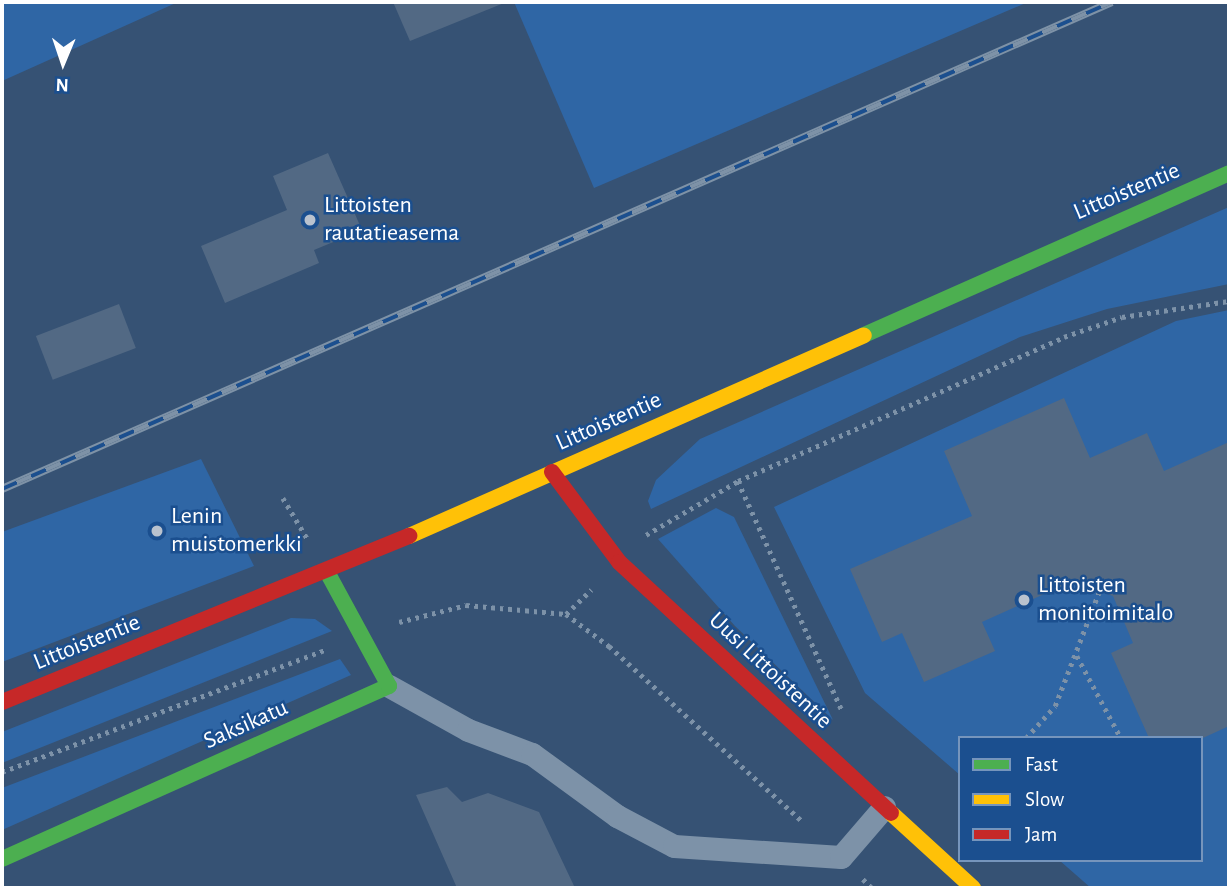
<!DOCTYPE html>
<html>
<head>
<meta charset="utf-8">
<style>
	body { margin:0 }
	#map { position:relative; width:1231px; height:890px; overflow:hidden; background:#365274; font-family:"Alegreya Sans",sans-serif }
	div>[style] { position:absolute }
	.green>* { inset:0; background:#2f66a5 }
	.building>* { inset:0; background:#526984; transform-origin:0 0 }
	.path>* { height:4.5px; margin-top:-2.25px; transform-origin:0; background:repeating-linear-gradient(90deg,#7d92a8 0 3.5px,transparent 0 8.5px) }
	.lane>* { height:23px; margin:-11.5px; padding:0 11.5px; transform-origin:11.5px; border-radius:11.5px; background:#7d92a8 }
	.fast>* { height:16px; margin:-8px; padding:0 8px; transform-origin:8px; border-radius:8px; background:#4caf50 }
	.slow>* { height:16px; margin:-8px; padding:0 8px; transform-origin:8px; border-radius:8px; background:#ffc107 }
	.jam>* { height:16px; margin:-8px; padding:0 8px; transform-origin:8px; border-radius:8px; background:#c62828 }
	.rail>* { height:8px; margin-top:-4px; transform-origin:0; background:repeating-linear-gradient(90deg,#1b4f8f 0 16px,#7e92a7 0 32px); box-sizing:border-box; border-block:2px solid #7e92a7 }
	.dots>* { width:19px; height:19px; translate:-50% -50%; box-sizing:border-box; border:4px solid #1b4f8f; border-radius:50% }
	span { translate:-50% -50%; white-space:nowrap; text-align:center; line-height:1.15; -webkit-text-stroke:5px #1b4f8f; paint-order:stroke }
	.street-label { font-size:24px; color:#fff }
	.poi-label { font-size:24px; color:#fff }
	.left { translate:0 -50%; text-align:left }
	.frame { position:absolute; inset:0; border:4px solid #fff; pointer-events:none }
	.legend { position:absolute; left:958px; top:736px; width:245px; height:126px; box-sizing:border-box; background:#1b4f8f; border:2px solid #7695bc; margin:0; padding:9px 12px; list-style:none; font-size:21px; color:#fff }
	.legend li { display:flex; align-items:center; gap:14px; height:35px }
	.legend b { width:35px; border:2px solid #7695bc }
	.north { position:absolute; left:28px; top:28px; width:70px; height:70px; -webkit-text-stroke:5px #1b4f8f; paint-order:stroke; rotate:182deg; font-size:19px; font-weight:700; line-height:28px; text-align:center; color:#fff }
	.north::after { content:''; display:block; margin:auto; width:24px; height:32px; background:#fff; clip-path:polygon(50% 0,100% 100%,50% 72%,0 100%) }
</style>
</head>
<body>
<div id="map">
	<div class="green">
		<i style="clip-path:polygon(8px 2px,178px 2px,2px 81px,2px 4px)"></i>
		<i style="clip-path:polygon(514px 2px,1028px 2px,594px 188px)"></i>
		<i style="clip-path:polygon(1229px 207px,1229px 284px,1107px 309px,1020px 337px,651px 509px,648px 501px,656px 480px,700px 439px)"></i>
		<i style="clip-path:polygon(1229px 310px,1229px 888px,1091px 888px,1059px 860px,1201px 860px,1201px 738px,960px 738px,960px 775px,865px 693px,774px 507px,1176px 321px)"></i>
		<i style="clip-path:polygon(201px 459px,254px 566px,2px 662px,2px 532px)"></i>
		<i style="clip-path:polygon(716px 508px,734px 517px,833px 720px,735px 626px,658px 539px)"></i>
		<i style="clip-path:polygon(291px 618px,315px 619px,332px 631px,2px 763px,2px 732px)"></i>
		<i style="clip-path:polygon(340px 659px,351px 675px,2px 830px,2px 788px)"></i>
	</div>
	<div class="building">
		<i style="clip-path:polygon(393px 2px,503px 2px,504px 3px,410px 41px)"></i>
		<i style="clip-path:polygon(328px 153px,362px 230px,314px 250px,319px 263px,225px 303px,201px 246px,287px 210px,273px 176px)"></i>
		<i style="left:119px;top:304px;width:47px;height:89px;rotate:69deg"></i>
		<i style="clip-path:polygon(1064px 398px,1090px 458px,1147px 433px,1164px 471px,1229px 442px,1229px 726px,1203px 738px,1149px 738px,1111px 653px,1133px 643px,1113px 596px,1071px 582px,982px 622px,995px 651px,924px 682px,902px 633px,882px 642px,850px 569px,972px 516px,944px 451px)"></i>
		<i style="clip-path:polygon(447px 787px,462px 802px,488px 793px,539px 812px,575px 888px,457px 888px,416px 795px)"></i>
	</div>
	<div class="path">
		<i style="left:738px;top:481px;width:252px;rotate:65.6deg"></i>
		<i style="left:283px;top:498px;width:47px;rotate:59deg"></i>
		<i style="left:646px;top:535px;width:107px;rotate:-30.4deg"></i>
		<i style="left:738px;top:481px;width:356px;rotate:-23.8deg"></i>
		<i style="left:1064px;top:337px;width:61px;rotate:-19deg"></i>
		<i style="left:1122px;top:317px;width:108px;rotate:-8.5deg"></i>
		<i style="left:566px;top:614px;width:54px;rotate:36.7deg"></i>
		<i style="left:609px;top:646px;width:259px;rotate:42.2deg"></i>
		<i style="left:399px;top:622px;width:69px;rotate:-14.2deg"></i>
		<i style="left:466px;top:605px;width:100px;rotate:5.1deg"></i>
		<i style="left:566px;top:614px;width:35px;rotate:-44deg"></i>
		<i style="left:1077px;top:656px;width:93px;rotate:61.8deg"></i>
		<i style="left:1026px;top:738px;width:43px;rotate:-47.8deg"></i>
		<i style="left:1055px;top:706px;width:122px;rotate:-68.9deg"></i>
		<i style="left:2px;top:772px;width:345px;rotate:-20.7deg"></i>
		<i style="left:863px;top:879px;width:13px;rotate:45deg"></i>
	</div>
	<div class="lane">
		<i style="left:389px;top:686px;width:90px;rotate:29.1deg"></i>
		<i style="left:468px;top:730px;width:68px;rotate:20.6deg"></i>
		<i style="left:532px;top:754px;width:105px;rotate:36.1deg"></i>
		<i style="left:617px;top:816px;width:64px;rotate:27.8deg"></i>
		<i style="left:674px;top:846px;width:167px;rotate:3.8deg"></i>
		<i style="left:841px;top:857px;width:66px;rotate:-49.3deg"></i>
	</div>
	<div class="fast">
		<i style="left:864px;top:335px;width:399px;rotate:-23.9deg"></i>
		<i style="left:2px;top:859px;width:424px;rotate:-24.1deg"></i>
		<i style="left:389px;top:686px;width:130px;rotate:-118.5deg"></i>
	</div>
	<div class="slow">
		<i style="left:409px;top:536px;width:497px;rotate:-23.8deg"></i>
		<i style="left:891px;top:813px;width:111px;rotate:42.4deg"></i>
	</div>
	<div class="jam">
		<i style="left:552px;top:472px;width:112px;rotate:53.3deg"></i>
		<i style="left:619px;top:562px;width:370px;rotate:42.7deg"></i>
		<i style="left:2px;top:702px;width:440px;rotate:-22.2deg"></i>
	</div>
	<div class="rail">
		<i style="left:2px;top:489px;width:1212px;rotate:-23.69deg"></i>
	</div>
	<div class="dots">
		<i style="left:310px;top:220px;background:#b9c2ce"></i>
		<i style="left:157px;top:531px;background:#b9c2ce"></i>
		<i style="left:1024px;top:600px;background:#b9c2ce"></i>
	</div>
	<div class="street-label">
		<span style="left:1127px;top:192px;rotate:-23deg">Littoistentie</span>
		<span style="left:609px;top:422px;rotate:-24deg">Littoistentie</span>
		<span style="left:87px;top:643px;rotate:-22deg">Littoistentie</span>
		<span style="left:770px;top:671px;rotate:43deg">Uusi Littoistentie</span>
		<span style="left:246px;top:725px;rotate:-24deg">Saksikatu</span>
	</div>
	<div class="poi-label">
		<span class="left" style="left:324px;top:220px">Littoisten<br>rautatieasema</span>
		<span class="left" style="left:171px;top:531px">Lenin<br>muistomerkki</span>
		<span class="left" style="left:1038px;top:600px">Littoisten<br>monitoimitalo</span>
	</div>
	<div class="frame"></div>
	<ul class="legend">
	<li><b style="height:9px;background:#4caf50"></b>Fast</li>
	<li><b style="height:9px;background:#ffc107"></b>Slow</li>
	<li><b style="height:9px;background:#c62828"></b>Jam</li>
	</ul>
	<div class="north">N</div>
</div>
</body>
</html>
